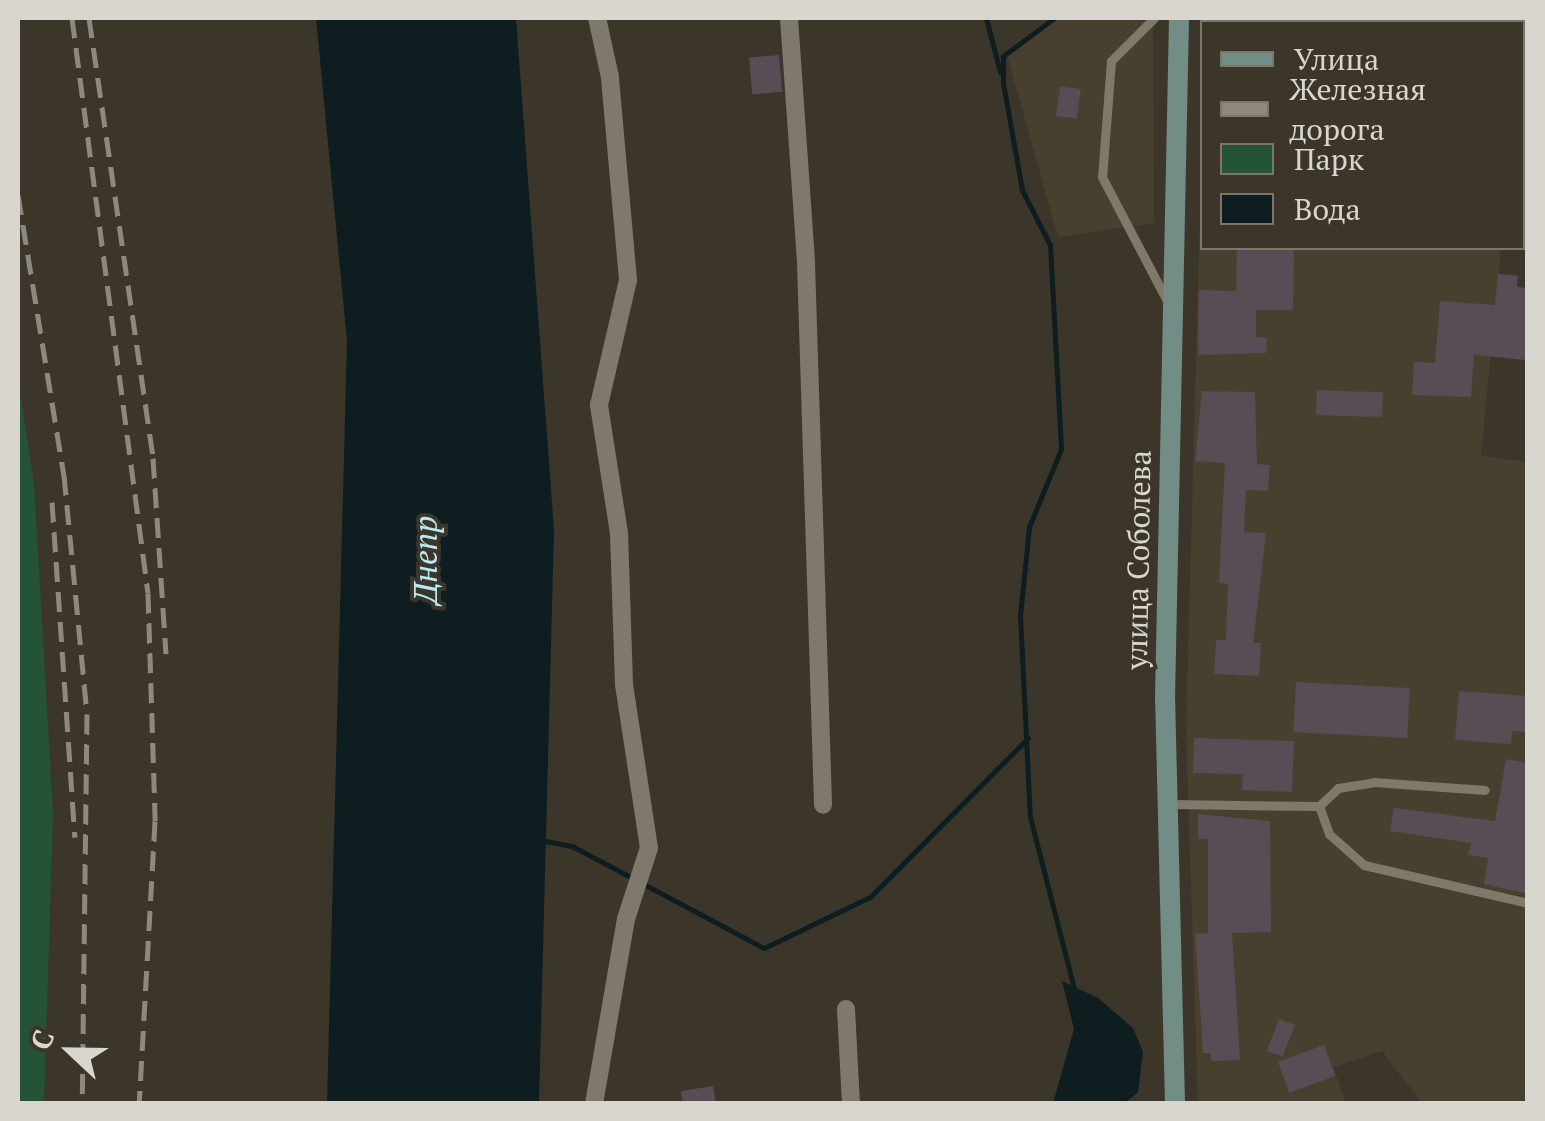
<!DOCTYPE html>
<html>
<head>
<meta charset="utf-8">
<style>
	body { margin:0 }
	#map { position:relative; width:1545px; height:1121px; overflow:hidden; background:#3c362a; font-family:"PT Serif",serif }
	div>[style] { position:absolute }
	.built>* { inset:0; background:#48402e }
	.green>* { inset:0; background:#255335 }
	.water>* { inset:0; background:#0d1d20 }
	.stream>* { height:5px; margin:-2.5px; padding:0 2.5px; transform-origin:2.5px; border-radius:2.5px; background:#0d1d20 }
	.building>* { inset:0; background:#584c55; transform-origin:0 0 }
	.lane>* { height:9px; margin:-4.5px; padding:0 4.5px; transform-origin:4.5px; border-radius:4.5px; background:#7f796b }
	.street>* { height:18px; margin:-9px; padding:0 9px; transform-origin:9px; border-radius:9px; background:#7f796b }
	.secondary>* { height:20px; margin:-10px; padding:0 10px; transform-origin:10px; border-radius:10px; background:#718d86 }
	.rail>* { height:5px; margin-top:-2.5px; transform-origin:0; background:repeating-linear-gradient(90deg,#8d8980 0 20px,transparent 0 30px) }
	span { translate:-50% -50%; white-space:nowrap; text-align:center; line-height:1.15; -webkit-text-stroke:8px #3c362a; paint-order:stroke }
	.street-label { font-size:30px; color:#d9d6cf }
	.water-label { font-size:32px; color:#b6ebf6; font-style:italic }
	.frame { position:absolute; inset:0; border:20px solid #d9d6cf; pointer-events:none }
	.legend { position:absolute; left:1200px; top:20px; width:325px; height:230px; box-sizing:border-box; background:#3c362a; border:2px solid #7b766c; margin:0; padding:12px 18px; list-style:none; font-size:30px; color:#d9d6cf }
	.legend li { display:flex; align-items:center; gap:20px; height:50px }
	.legend b { width:50px; border:2px solid #7b766c }
	.north { position:absolute; left:20px; top:1001px; width:100px; height:100px; -webkit-text-stroke:8px #3c362a; paint-order:stroke; rotate:292deg; font-size:28px; font-weight:700; line-height:40px; text-align:center; color:#d9d6cf }
	.north::after { content:''; display:block; margin:auto; width:35px; height:45px; background:#d9d6cf; clip-path:polygon(50% 0,100% 100%,50% 72%,0 100%) }
</style>
</head>
<body>
<div id="map">
	<div class="built">
		<i style="clip-path:polygon(1050px 18px,1153px 18px,1154px 223px,1058px 237px,1006px 51px)"></i>
		<i style="clip-path:polygon(1207px 18px,1523px 18px,1522px 22px)"></i>
		<i style="clip-path:polygon(1202px 139px,1202px 248px,1501px 248px,1481px 456px,1527px 462px,1527px 1103px,1422px 1103px,1382px 1051px,1333px 1067px,1346px 1103px,1198px 1103px,1186px 731px)"></i>
	</div>
	<div class="green">
		<i style="clip-path:polygon(18px 381px,34px 483px,53px 813px,44px 1104px,18px 1103px)"></i>
	</div>
	<div class="water">
		<i style="clip-path:polygon(316px 18px,516px 18px,554px 530px,539px 1103px,327px 1103px,347px 341px)"></i>
		<i style="clip-path:polygon(1062px 981px,1098px 998px,1133px 1028px,1143px 1052px,1138px 1092px,1125px 1103px,1053px 1103px,1074px 1029px)"></i>
	</div>
	<div class="stream">
		<i style="left:986px;top:18px;width:56px;rotate:75.5deg"></i>
		<i style="left:1054px;top:18px;width:64px;rotate:143.3deg"></i>
		<i style="left:1003px;top:56px;width:27px;rotate:90deg"></i>
		<i style="left:1003px;top:83px;width:109px;rotate:79.9deg"></i>
		<i style="left:1022px;top:190px;width:62px;rotate:63deg"></i>
		<i style="left:1050px;top:245px;width:204px;rotate:86.9deg"></i>
		<i style="left:1061px;top:449px;width:84px;rotate:112.3deg"></i>
		<i style="left:1029px;top:527px;width:88px;rotate:95.8deg"></i>
		<i style="left:1020px;top:615px;width:202px;rotate:87.2deg"></i>
		<i style="left:1030px;top:817px;width:181px;rotate:75.6deg"></i>
		<i style="left:540px;top:840px;width:33px;rotate:11deg"></i>
		<i style="left:572px;top:846px;width:217px;rotate:28deg"></i>
		<i style="left:764px;top:948px;width:118px;rotate:-25.7deg"></i>
		<i style="left:870px;top:897px;width:224px;rotate:-45.2deg"></i>
	</div>
	<div class="building">
		<i style="left:779px;top:55px;width:37px;height:30px;rotate:85deg"></i>
		<i style="left:1060px;top:86px;width:21px;height:30px;rotate:8deg"></i>
		<i style="clip-path:polygon(1237px 248px,1294px 248px,1293px 310px,1256px 310px,1256px 337px,1267px 338px,1266px 353px,1198px 355px,1199px 290px,1236px 291px)"></i>
		<i style="clip-path:polygon(1498px 274px,1518px 276px,1517px 287px,1528px 288px,1525px 360px,1474px 355px,1471px 397px,1412px 395px,1414px 362px,1435px 363px,1440px 301px,1495px 305px)"></i>
		<i style="left:1317px;top:390px;width:66px;height:25px;rotate:2deg"></i>
		<i style="clip-path:polygon(1202px 391px,1255px 392px,1257px 464px,1270px 465px,1268px 491px,1246px 490px,1244px 532px,1266px 533px,1253px 643px,1261px 643px,1259px 676px,1214px 674px,1216px 640px,1226px 640px,1228px 584px,1219px 583px,1225px 463px,1195px 461px)"></i>
		<i style="left:1296px;top:682px;width:114px;height:50px;rotate:3deg"></i>
		<i style="clip-path:polygon(1459px 691px,1528px 696px,1528px 732px,1512px 731px,1511px 744px,1455px 740px)"></i>
		<i style="clip-path:polygon(1194px 738px,1294px 741px,1292px 792px,1242px 790px,1243px 774px,1193px 773px)"></i>
		<i style="clip-path:polygon(1506px 759px,1528px 763px,1528px 894px,1484px 884px,1488px 858px,1468px 855px,1471px 843px,1390px 831px,1394px 808px,1495px 821px)"></i>
		<i style="clip-path:polygon(1198px 814px,1270px 821px,1271px 932px,1232px 933px,1240px 1060px,1211px 1061px,1211px 1053px,1203px 1053px,1195px 934px,1208px 933px,1208px 839px,1198px 839px)"></i>
		<i style="left:1279px;top:1019px;width:17px;height:34px;rotate:21deg"></i>
		<i style="left:1324px;top:1045px;width:33px;height:49px;rotate:70deg"></i>
		<i style="clip-path:polygon(713px 1086px,716px 1104px,683px 1104px,681px 1091px)"></i>
	</div>
	<div class="lane">
		<i style="left:1154px;top:18px;width:61px;rotate:135deg"></i>
		<i style="left:1111px;top:61px;width:116px;rotate:94.4deg"></i>
		<i style="left:1102px;top:177px;width:140px;rotate:62.3deg"></i>
		<i style="left:1170px;top:804px;width:149px;rotate:0.8deg"></i>
		<i style="left:1319px;top:806px;width:30px;rotate:70deg"></i>
		<i style="left:1329px;top:834px;width:47px;rotate:41.5deg"></i>
		<i style="left:1364px;top:865px;width:168px;rotate:13deg"></i>
		<i style="left:1319px;top:806px;width:26px;rotate:-43deg"></i>
		<i style="left:1338px;top:788px;width:36px;rotate:-9deg"></i>
		<i style="left:1374px;top:782px;width:111px;rotate:4.1deg"></i>
	</div>
	<div class="street">
		<i style="left:789px;top:18px;width:246px;rotate:86deg"></i>
		<i style="left:806px;top:263px;width:542px;rotate:88.2deg"></i>
		<i style="left:846px;top:1009px;width:95px;rotate:87deg"></i>
		<i style="left:594px;top:1104px;width:188px;rotate:-80.2deg"></i>
		<i style="left:626px;top:919px;width:75px;rotate:-72.1deg"></i>
		<i style="left:649px;top:848px;width:166px;rotate:-98.7deg"></i>
		<i style="left:624px;top:684px;width:151px;rotate:-91.9deg"></i>
		<i style="left:619px;top:533px;width:130px;rotate:-98.9deg"></i>
		<i style="left:599px;top:405px;width:128px;rotate:-76.9deg"></i>
		<i style="left:628px;top:280px;width:204px;rotate:-95.1deg"></i>
		<i style="left:610px;top:77px;width:60px;rotate:-102.4deg"></i>
	</div>
	<div class="secondary">
		<i style="left:1175px;top:1104px;width:405px;rotate:-91.4deg"></i>
		<i style="left:1165px;top:699px;width:681px;rotate:-88.82deg"></i>
	</div>
	<div class="rail">
		<i style="left:72px;top:18px;width:580px;rotate:82.47deg"></i>
		<i style="left:148px;top:593px;width:228px;rotate:88.2deg"></i>
		<i style="left:155px;top:821px;width:283px;rotate:93.2deg"></i>
		<i style="left:89px;top:18px;width:445px;rotate:81.7deg"></i>
		<i style="left:153px;top:458px;width:196px;rotate:86.2deg"></i>
		<i style="left:18px;top:195px;width:284px;rotate:80.7deg"></i>
		<i style="left:64px;top:475px;width:240px;rotate:84.5deg"></i>
		<i style="left:87px;top:714px;width:390px;rotate:90.7deg"></i>
		<i style="left:52px;top:502px;width:336px;rotate:86.1deg"></i>
	</div>
	<div class="street-label">
		<span style="left:1138px;top:560px;rotate:-89deg">улица Соболева</span>
	</div>
	<div class="water-label">
		<span style="left:425px;top:560px;rotate:-90deg">Днепр</span>
	</div>
	<div class="frame"></div>
	<ul class="legend">
	<li><b style="height:12px;background:#718d86"></b>Улица</li>
	<li><b style="height:12px;background:#8d8980"></b>Железная дорога</li>
	<li><b style="height:28px;background:#255335"></b>Парк</li>
	<li><b style="height:28px;background:#0d1d20"></b>Вода</li>
	</ul>
	<div class="north">С</div>
</div>
</body>
</html>
